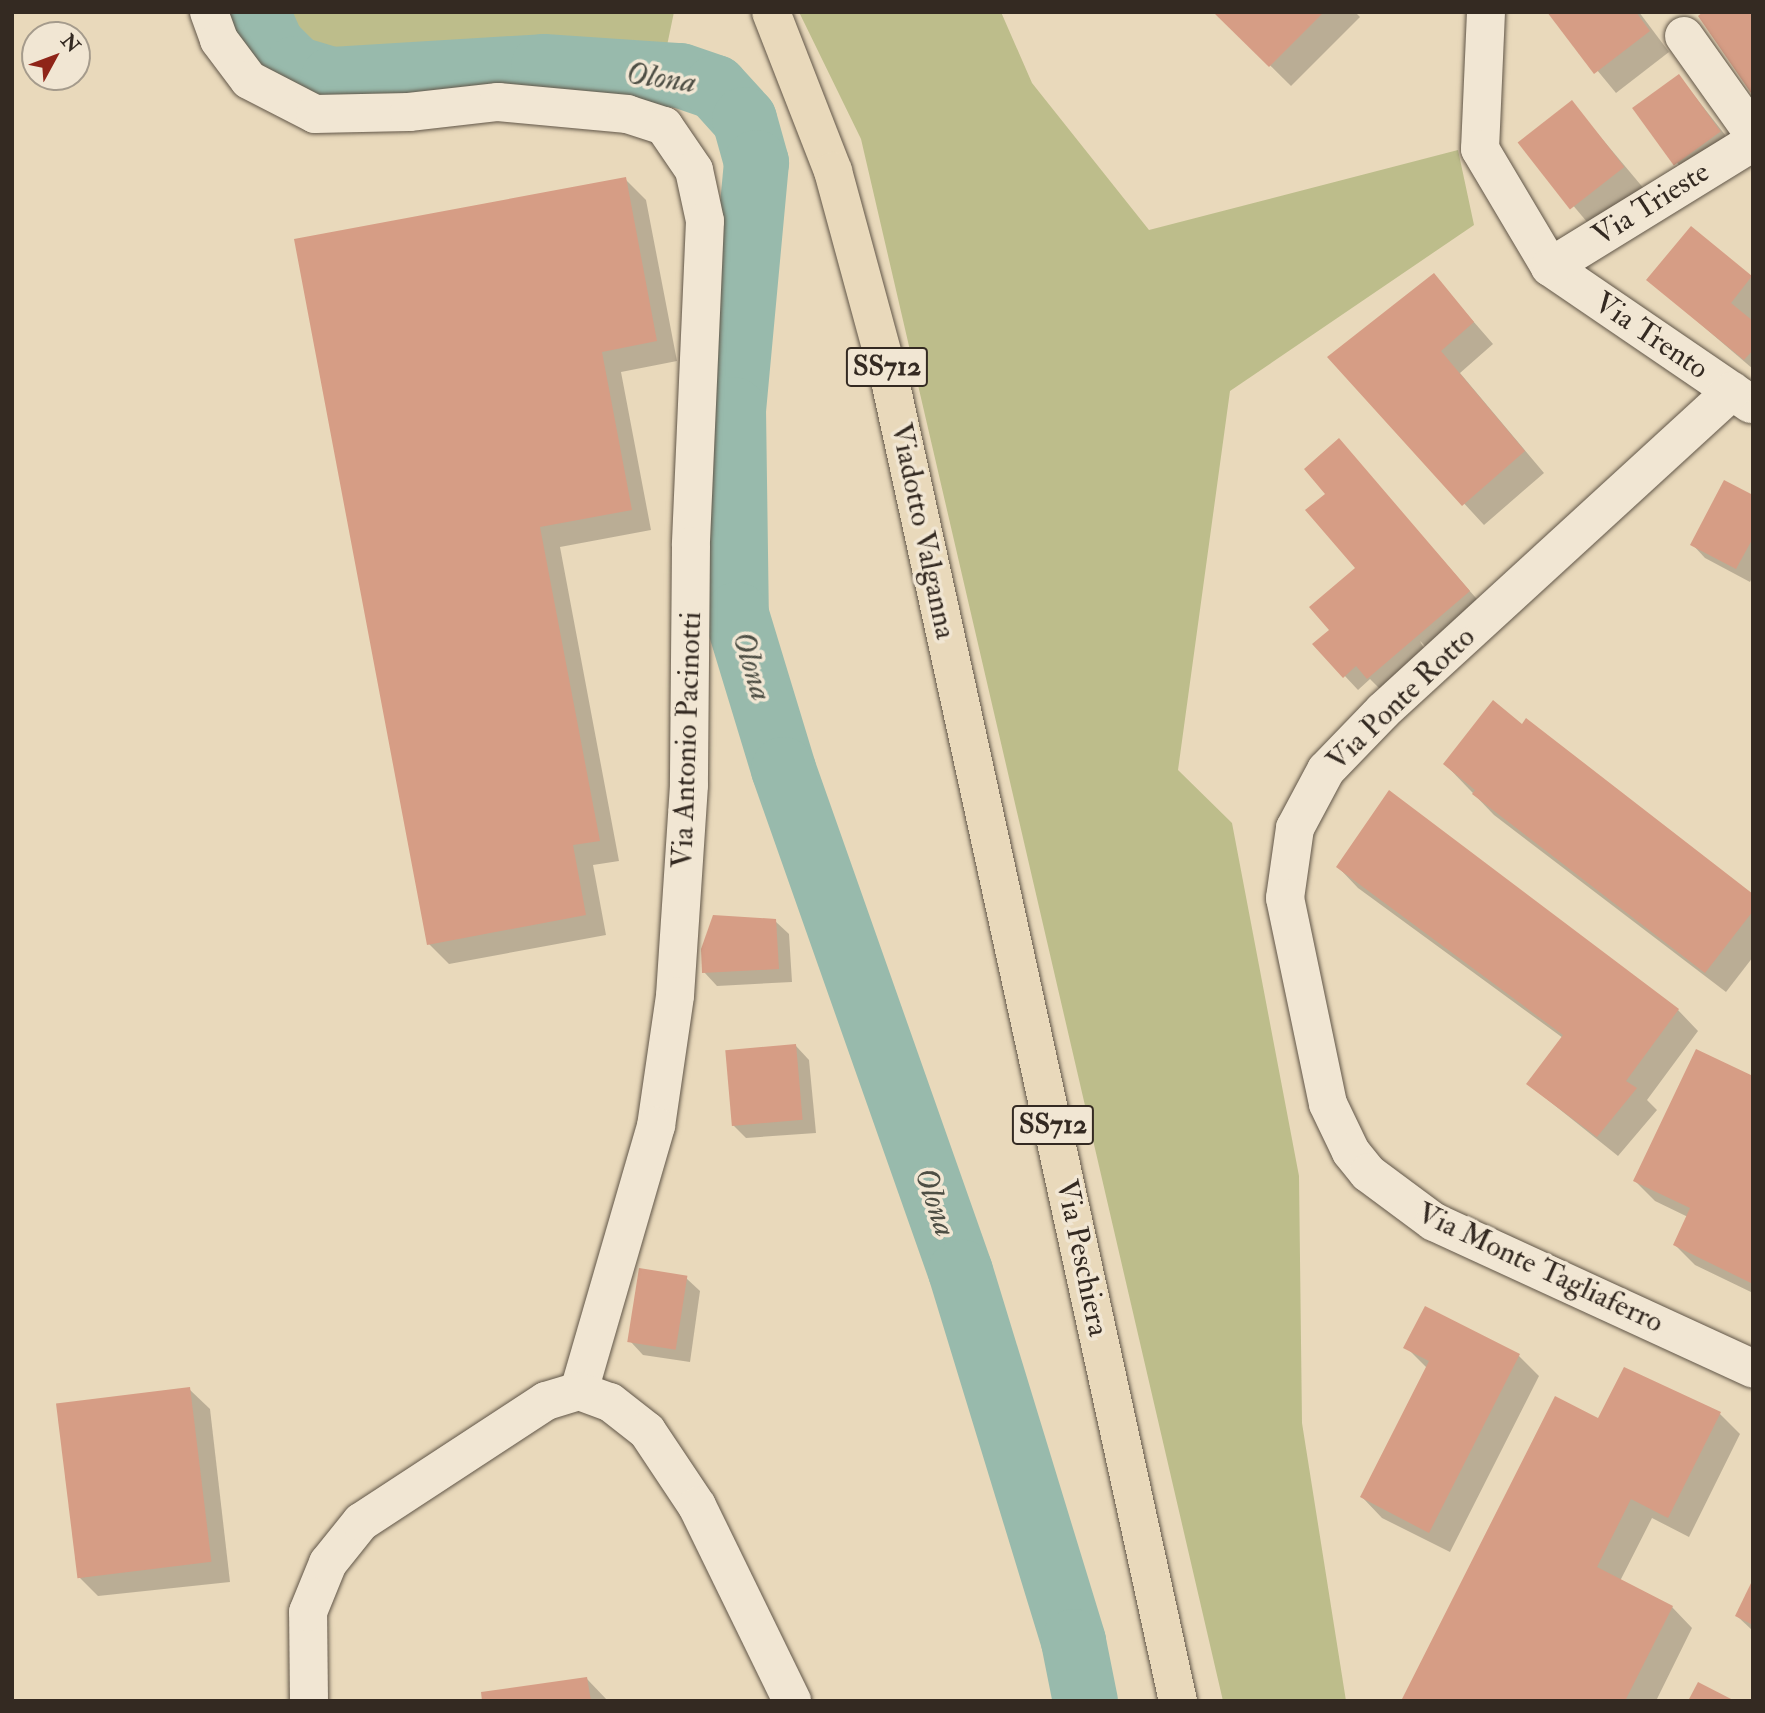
<!DOCTYPE html>
<html>
<head>
<meta charset="utf-8">
<style>
	body { margin:0 }
	#map { position:relative; width:1765px; height:1713px; overflow:hidden; background:#e9d9bb; font-family:"IM FELL Double Pica",serif }
	div>[style] { position:absolute }
	.green>* { inset:0; background:#bdbd8b }
	.shadow>* { inset:0; background:#0003; transform-origin:0 0 }
	.river>* { height:65px; margin:-32.5px; padding:0 32.5px; transform-origin:32.5px; border-radius:32.5px; background:#98baac }
	.building>* { inset:0; background:#d69d85; transform-origin:0 0 }
	.roads { filter:drop-shadow(0 0 2px #615648) drop-shadow(0 0 2px #615648) }
	.minor>* { height:38px; margin:-19px; padding:0 19px; transform-origin:19px; border-radius:19px; background:#f1e6d3 }
	.major>* { height:38px; margin:-19px; padding:0 19px; transform-origin:19px; border-radius:19px; background:#e9d9bb }
	span { translate:-50% -50%; white-space:nowrap; text-align:center; line-height:1.15; -webkit-text-stroke:7px #f1e6d3; paint-order:stroke }
	.shield-label span { padding:2px 5px; background:#f1e6d3; border:2px solid; border-radius:5px; -webkit-text-stroke-width:0 }
	.shield-label { font-size:28px; color:#342a22; font-weight:700 }
	.street-label { font-size:30px; color:#342a22 }
	.water-label { font-size:32px; color:#4d4e44; font-style:italic }
	.frame { position:absolute; inset:0; border:14px solid #342a22; pointer-events:none }
	.north { position:absolute; left:21px; top:21px; width:70px; height:70px; box-sizing:border-box; background:#f1e6d3; border:2px solid #a59b8c; border-radius:50%; rotate:49deg; font-size:19px; font-weight:700; line-height:28px; text-align:center; color:#342a22 }
	.north::after { content:''; display:block; margin:auto; width:24px; height:32px; background:#8f2418; clip-path:polygon(50% 0,100% 100%,50% 72%,0 100%) }
</style>
</head>
<body>
<div id="map">
	<div class="green">
		<i style="clip-path:polygon(233px 12px,674px 12px,654px 108px,370px 96px,241px 55px)"></i>
		<i style="clip-path:polygon(799px 12px,1001px 12px,1032px 83px,1149px 230px,1458px 150px,1474px 225px,1230px 391px,1178px 770px,1232px 823px,1299px 1176px,1302px 1423px,1346px 1701px,1223px 1701px,861px 139px)"></i>
	</div>
	<div class="shadow">
		<i style="clip-path:polygon(1216px 12px,1355px 12px,1360px 17px,1291px 86px)"></i>
		<i style="clip-path:polygon(1549px 12px,1639px 12px,1669px 52px,1616px 93px)"></i>
		<i style="left:1679px;top:76px;width:88px;height:55px;rotate:52deg"></i>
		<i style="left:1572px;top:103px;width:111px;height:65px;rotate:50deg"></i>
		<i style="clip-path:polygon(625px 179px,646px 200px,677px 361px,621px 372px,651px 530px,560px 547px,619px 861px,593px 865px,606px 935px,449px 964px,429px 944px)"></i>
		<i style="clip-path:polygon(1691px 229px,1753px 279px,1753px 369px,1649px 280px)"></i>
		<i style="clip-path:polygon(1434px 276px,1493px 344px,1460px 373px,1544px 473px,1484px 525px,1329px 357px)"></i>
		<i style="clip-path:polygon(1339px 441px,1489px 613px,1437px 658px,1420px 641px,1426px 652px,1382px 691px,1370px 679px,1358px 690px,1315px 644px,1331px 630px,1360px 576px,1327px 494px)"></i>
		<i style="clip-path:polygon(1753px 497px,1753px 576px,1750px 582px,1705px 558px,1692px 544px)"></i>
		<i style="clip-path:polygon(1523px 726px,1753px 896px,1753px 957px,1726px 992px,1494px 815px,1445px 764px)"></i>
		<i style="clip-path:polygon(1389px 793px,1678px 1010px,1698px 1031px,1647px 1100px,1657px 1110px,1618px 1156px,1528px 1084px,1563px 1038px,1358px 888px,1338px 867px)"></i>
		<i style="clip-path:polygon(775px 921px,789px 934px,792px 982px,717px 986px,704px 972px)"></i>
		<i style="clip-path:polygon(796px 1046px,809px 1060px,816px 1133px,746px 1138px,733px 1125px)"></i>
		<i style="clip-path:polygon(1753px 1078px,1753px 1293px,1695px 1265px,1675px 1245px,1688px 1217px,1655px 1201px,1635px 1181px)"></i>
		<i style="clip-path:polygon(686px 1278px,700px 1291px,690px 1362px,643px 1355px,630px 1341px)"></i>
		<i style="clip-path:polygon(1406px 1347px,1519px 1356px,1539px 1376px,1450px 1552px,1382px 1518px,1362px 1497px,1427px 1368px)"></i>
		<i style="clip-path:polygon(189px 1389px,210px 1409px,230px 1582px,98px 1596px,78px 1576px)"></i>
		<i style="clip-path:polygon(1720px 1414px,1740px 1434px,1689px 1537px,1652px 1518px,1620px 1581px,1672px 1607px,1692px 1628px,1656px 1701px,1403px 1701px,1598px 1420px)"></i>
		<i style="clip-path:polygon(1753px 1583px,1753px 1631px,1737px 1616px)"></i>
		<i style="clip-path:polygon(587px 1679px,608px 1701px,484px 1701px)"></i>
	</div>
	<div class="river">
		<i style="left:257px;top:12px;width:35px;rotate:66deg"></i>
		<i style="left:271px;top:44px;width:34px;rotate:45deg"></i>
		<i style="left:295px;top:68px;width:39px;rotate:17deg"></i>
		<i style="left:332px;top:79px;width:211px;rotate:-3.5deg"></i>
		<i style="left:543px;top:66px;width:137px;rotate:3.8deg"></i>
		<i style="left:680px;top:75px;width:37px;rotate:19deg"></i>
		<i style="left:715px;top:87px;width:43px;rotate:47.8deg"></i>
		<i style="left:744px;top:119px;width:45px;rotate:74.4deg"></i>
		<i style="left:756px;top:162px;width:248px;rotate:95.3deg"></i>
		<i style="left:733px;top:409px;width:205px;rotate:89.2deg"></i>
		<i style="left:736px;top:614px;width:162px;rotate:73.1deg"></i>
		<i style="left:783px;top:769px;width:532px;rotate:70.58deg"></i>
		<i style="left:960px;top:1271px;width:387px;rotate:73deg"></i>
		<i style="left:1073px;top:1641px;width:61px;rotate:78.7deg"></i>
	</div>
	<div class="building">
		<i style="clip-path:polygon(1213px 12px,1324px 12px,1269px 67px)"></i>
		<i style="clip-path:polygon(1547px 12px,1636px 12px,1650px 31px,1594px 74px)"></i>
		<i style="clip-path:polygon(1703px 12px,1753px 12px,1753px 96px,1698px 16px)"></i>
		<i style="left:1679px;top:74px;width:71px;height:58px;rotate:54deg"></i>
		<i style="left:1572px;top:100px;width:85px;height:69px;rotate:52deg"></i>
		<i style="clip-path:polygon(626px 177px,657px 341px,602px 352px,632px 510px,540px 527px,600px 841px,573px 845px,586px 915px,427px 945px,294px 239px)"></i>
		<i style="clip-path:polygon(1691px 226px,1752px 276px,1731px 303px,1753px 321px,1753px 350px,1744px 360px,1646px 280px)"></i>
		<i style="clip-path:polygon(1434px 273px,1474px 322px,1441px 351px,1525px 451px,1462px 506px,1327px 357px)"></i>
		<i style="clip-path:polygon(1339px 438px,1470px 591px,1367px 679px,1356px 666px,1343px 678px,1312px 644px,1329px 630px,1309px 607px,1355px 568px,1305px 510px,1325px 494px,1304px 469px)"></i>
		<i style="clip-path:polygon(1724px 480px,1753px 495px,1753px 538px,1736px 569px,1690px 545px)"></i>
		<i style="clip-path:polygon(1493px 700px,1522px 724px,1526px 718px,1753px 894px,1753px 911px,1705px 973px,1472px 794px,1475px 790px,1443px 764px)"></i>
		<i style="clip-path:polygon(1389px 790px,1679px 1009px,1626px 1081px,1637px 1088px,1597px 1137px,1526px 1084px,1563px 1035px,1336px 867px)"></i>
		<i style="clip-path:polygon(713px 915px,776px 919px,779px 969px,702px 973px,701px 949px)"></i>
		<i style="left:796px;top:1044px;width:76px;height:71px;rotate:85deg"></i>
		<i style="clip-path:polygon(1696px 1049px,1753px 1076px,1753px 1284px,1673px 1245px,1690px 1208px,1633px 1181px)"></i>
		<i style="left:639px;top:1268px;width:49px;height:75px;rotate:9deg"></i>
		<i style="clip-path:polygon(1425px 1306px,1520px 1354px,1429px 1533px,1360px 1497px,1429px 1361px,1403px 1348px)"></i>
		<i style="clip-path:polygon(1624px 1367px,1721px 1412px,1668px 1518px,1631px 1499px,1597px 1567px,1673px 1606px,1625px 1701px,1401px 1701px,1555px 1396px,1598px 1418px)"></i>
		<i style="left:190px;top:1387px;width:176px;height:135px;rotate:83deg"></i>
		<i style="clip-path:polygon(1753px 1579px,1753px 1625px,1735px 1616px)"></i>
		<i style="clip-path:polygon(587px 1677px,591px 1701px,482px 1701px,481px 1692px)"></i>
		<i style="clip-path:polygon(1698px 1682px,1735px 1701px,1688px 1701px)"></i>
	</div>
	<div class="roads">
		<div class="minor">
			<i style="left:209px;top:12px;width:30px;rotate:70deg"></i>
			<i style="left:219px;top:40px;width:50px;rotate:53.1deg"></i>
			<i style="left:249px;top:80px;width:74px;rotate:27.3deg"></i>
			<i style="left:315px;top:114px;width:94px;rotate:-1.2deg"></i>
			<i style="left:409px;top:112px;width:90px;rotate:-6.4deg"></i>
			<i style="left:498px;top:102px;width:130px;rotate:5.3deg"></i>
			<i style="left:627px;top:114px;width:39px;rotate:18deg"></i>
			<i style="left:664px;top:126px;width:53px;rotate:55.7deg"></i>
			<i style="left:694px;top:170px;width:52px;rotate:77.8deg"></i>
			<i style="left:705px;top:221px;width:325px;rotate:92.5deg"></i>
			<i style="left:691px;top:546px;width:239px;rotate:90.5deg"></i>
			<i style="left:689px;top:785px;width:211px;rotate:93.8deg"></i>
			<i style="left:675px;top:996px;width:131px;rotate:98.3deg"></i>
			<i style="left:656px;top:1126px;width:276px;rotate:106.2deg"></i>
			<i style="left:1486px;top:12px;width:137px;rotate:92.5deg"></i>
			<i style="left:1480px;top:149px;width:137px;rotate:59.3deg"></i>
			<i style="left:1550px;top:267px;width:243px;rotate:34.3deg"></i>
			<i style="left:1684px;top:36px;width:119px;rotate:54.6deg"></i>
			<i style="left:1550px;top:267px;width:238px;rotate:-31.6deg"></i>
			<i style="left:1732px;top:391px;width:473px;rotate:137.5deg"></i>
			<i style="left:1383px;top:711px;width:82px;rotate:134deg"></i>
			<i style="left:1326px;top:770px;width:66px;rotate:118.1deg"></i>
			<i style="left:1295px;top:828px;width:71px;rotate:98.1deg"></i>
			<i style="left:1285px;top:898px;width:210px;rotate:78.2deg"></i>
			<i style="left:1328px;top:1104px;width:53px;rotate:64.4deg"></i>
			<i style="left:1351px;top:1152px;width:27px;rotate:51deg"></i>
			<i style="left:1368px;top:1173px;width:82px;rotate:36.6deg"></i>
			<i style="left:1434px;top:1222px;width:351px;rotate:24.7deg"></i>
			<i style="left:309px;top:1701px;width:89px;rotate:-90.6deg"></i>
			<i style="left:308px;top:1612px;width:53px;rotate:-67.8deg"></i>
			<i style="left:328px;top:1563px;width:53px;rotate:-51.2deg"></i>
			<i style="left:361px;top:1522px;width:221px;rotate:-33.2deg"></i>
			<i style="left:546px;top:1401px;width:34px;rotate:-17deg"></i>
			<i style="left:579px;top:1391px;width:33px;rotate:20deg"></i>
			<i style="left:610px;top:1402px;width:47px;rotate:38.1deg"></i>
			<i style="left:647px;top:1431px;width:90px;rotate:56.3deg"></i>
			<i style="left:697px;top:1506px;width:217px;rotate:64deg"></i>
		</div>
		<div class="major">
			<i style="left:771px;top:12px;width:171px;rotate:68.7deg"></i>
			<i style="left:833px;top:171px;width:222px;rotate:74.8deg"></i>
			<i style="left:891px;top:385px;width:1347px;rotate:77.7deg"></i>
		</div>
	</div>
	<div class="shield-label">
		<span style="left:887px;top:367px">SS712</span>
		<span style="left:1053px;top:1125px">SS712</span>
	</div>
	<div class="street-label">
		<span style="left:1651px;top:204px;rotate:-32deg">Via Trieste</span>
		<span style="left:1651px;top:336px;rotate:34deg">Via Trento</span>
		<span style="left:923px;top:531px;rotate:78deg">Viadotto Valganna</span>
		<span style="left:1401px;top:699px;rotate:-44deg">Via Ponte Rotto</span>
		<span style="left:687px;top:740px;rotate:-88deg">Via Antonio Pacinotti</span>
		<span style="left:1082px;top:1258px;rotate:78deg">Via Peschiera</span>
		<span style="left:1540px;top:1268px;rotate:25deg">Via Monte Tagliaferro</span>
	</div>
	<div class="water-label">
		<span style="left:661px;top:78px;rotate:8deg">Olona</span>
		<span style="left:752px;top:666px;rotate:73deg">Olona</span>
		<span style="left:935px;top:1202px;rotate:71deg">Olona</span>
	</div>
	<div class="frame"></div>
	<div class="north">N</div>
</div>
</body>
</html>
